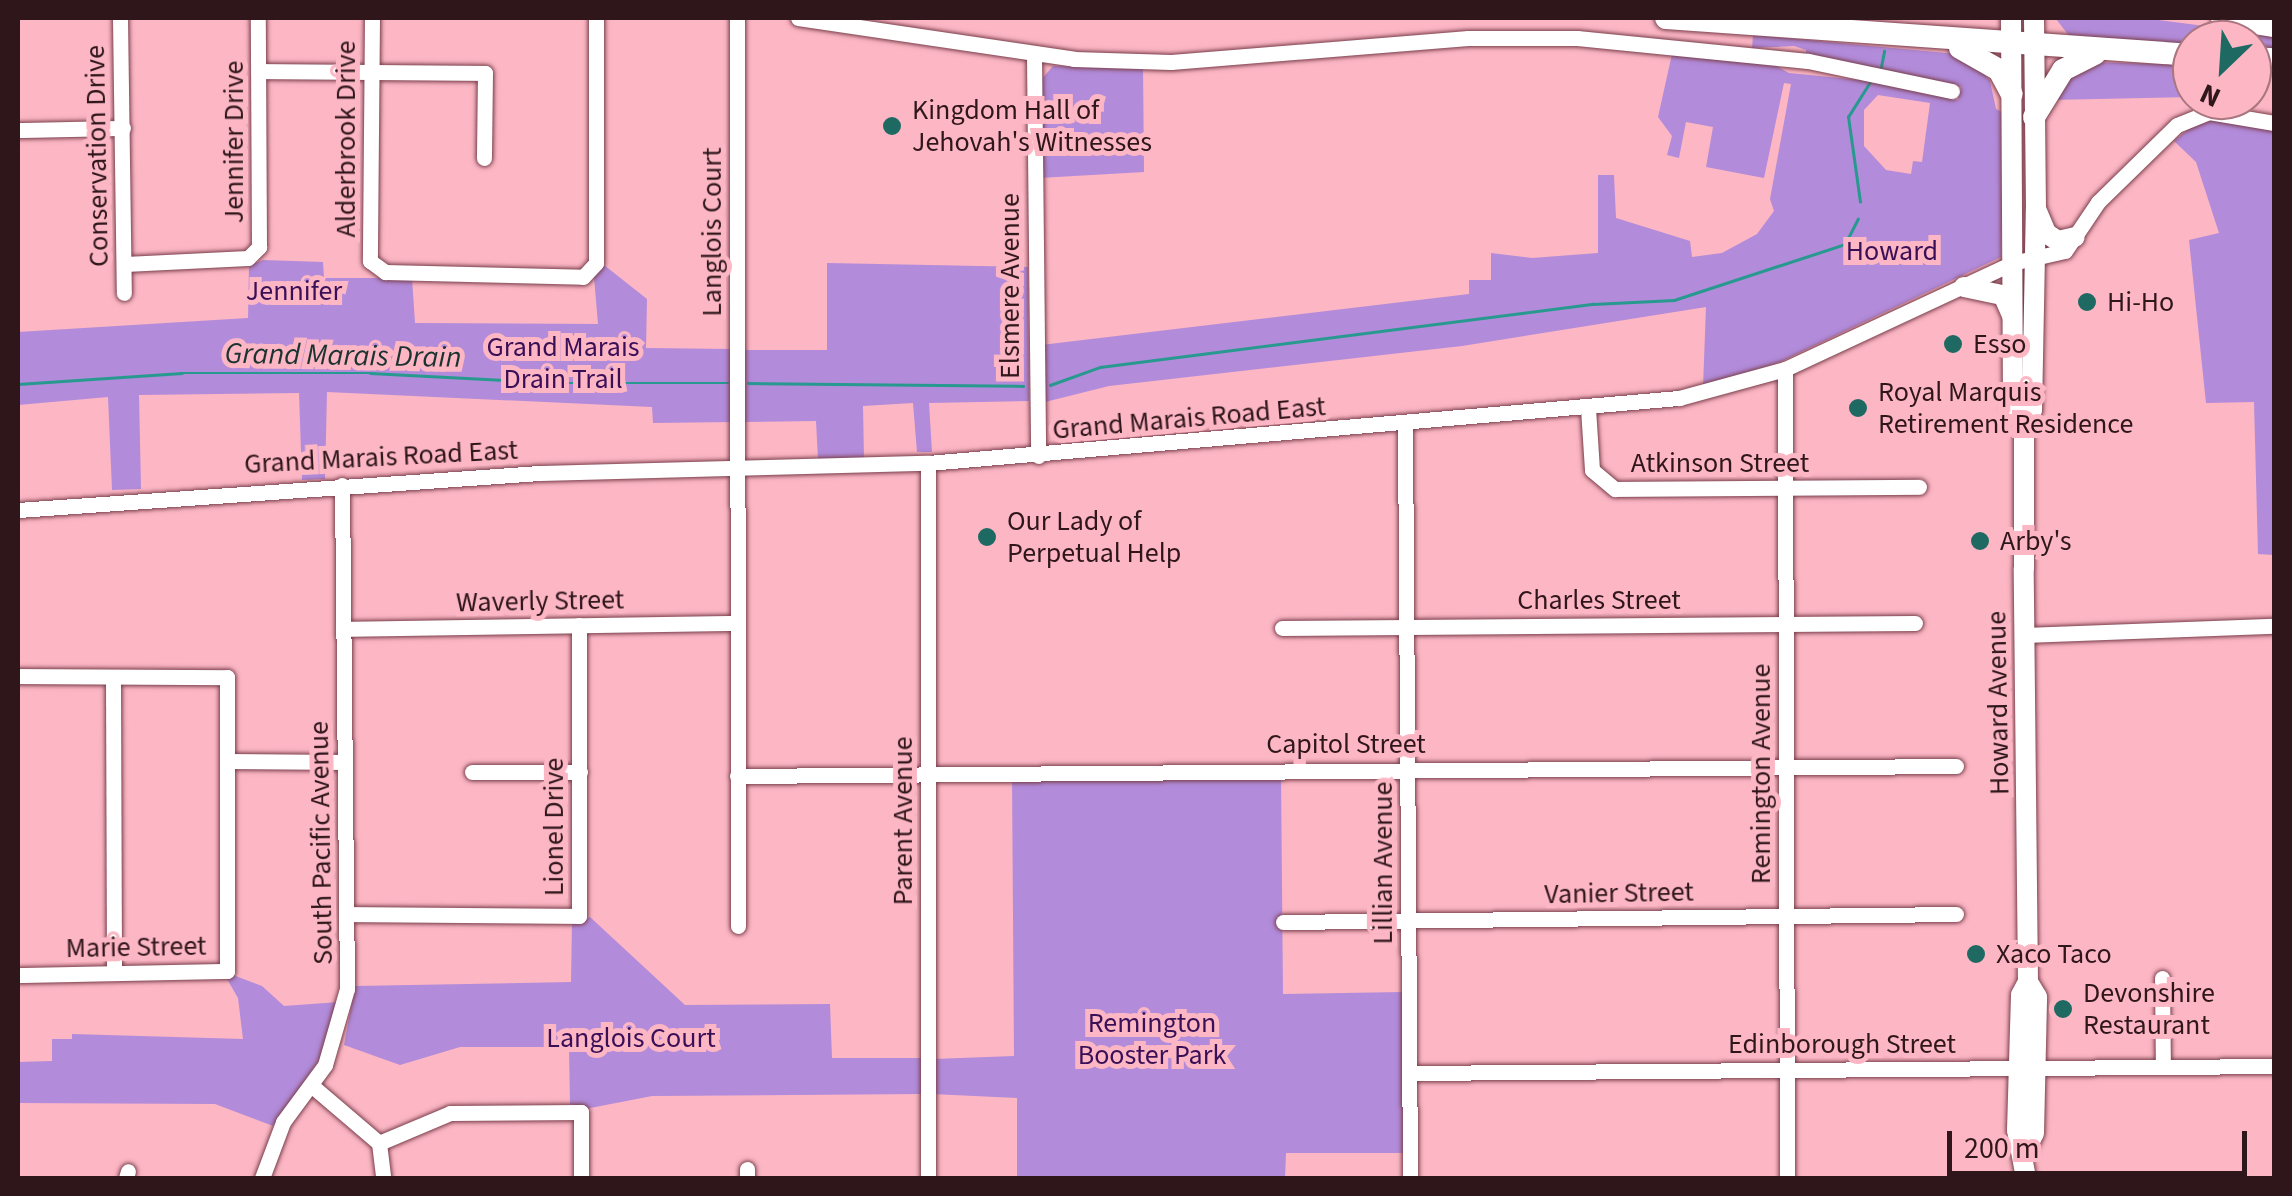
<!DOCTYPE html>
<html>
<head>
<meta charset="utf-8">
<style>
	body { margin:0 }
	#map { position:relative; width:2292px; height:1196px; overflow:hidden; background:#fcb6c4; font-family:"Source Sans 3",sans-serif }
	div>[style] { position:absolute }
	.green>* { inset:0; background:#b28bda }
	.stream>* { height:2.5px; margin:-1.25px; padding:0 1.25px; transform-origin:1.25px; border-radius:1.25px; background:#28998f }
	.roads { filter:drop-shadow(0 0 2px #793e4b) drop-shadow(0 0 2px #793e4b) }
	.minor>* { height:15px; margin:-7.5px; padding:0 7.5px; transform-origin:7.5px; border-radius:7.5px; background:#fff }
	.major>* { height:20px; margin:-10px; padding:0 10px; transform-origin:10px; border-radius:10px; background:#fff }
	.highway>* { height:22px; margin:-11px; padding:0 11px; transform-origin:11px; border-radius:11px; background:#fff }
	.dots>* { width:28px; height:28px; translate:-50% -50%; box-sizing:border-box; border:5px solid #fcb6c4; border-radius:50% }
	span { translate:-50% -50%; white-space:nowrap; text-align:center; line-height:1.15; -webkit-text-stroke:10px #fcb6c4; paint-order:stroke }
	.poi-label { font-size:28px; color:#2f161b }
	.left { translate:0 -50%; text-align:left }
	.street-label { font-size:28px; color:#2f161b }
	.park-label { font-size:28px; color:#390f57 }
	.water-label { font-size:30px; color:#1b3330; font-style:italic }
	.frame { position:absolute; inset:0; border:20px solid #2f161b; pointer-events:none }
	.north { position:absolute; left:2172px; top:20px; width:100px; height:100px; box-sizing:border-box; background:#fcb6c4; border:2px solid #aa7680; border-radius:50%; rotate:205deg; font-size:28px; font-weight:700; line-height:40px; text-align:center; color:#2f161b }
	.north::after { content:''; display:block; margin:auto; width:35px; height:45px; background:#1e6962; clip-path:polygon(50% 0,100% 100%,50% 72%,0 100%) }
	.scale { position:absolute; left:1947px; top:1131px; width:300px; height:45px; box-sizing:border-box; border:5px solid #2f161b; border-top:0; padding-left:12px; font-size:30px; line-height:35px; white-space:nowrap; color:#2f161b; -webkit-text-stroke:8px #fcb6c4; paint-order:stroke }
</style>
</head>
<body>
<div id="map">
	<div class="green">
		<i style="clip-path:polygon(2143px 18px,2274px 35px,2274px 54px,2252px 53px,2252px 40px,2192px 40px,2192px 50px,2070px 37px,2056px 19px)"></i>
		<i style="clip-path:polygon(evenodd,1753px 35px,1968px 55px,1990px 81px,1996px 109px,2004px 113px,2001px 257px,1780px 362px,1703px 387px,1706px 307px,1462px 346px,1109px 386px,1041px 403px,1041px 345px,1469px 294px,1469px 280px,1491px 280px,1491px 253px,1532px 258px,1598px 253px,1598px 175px,1614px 175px,1616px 218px,1690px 241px,1692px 257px,1722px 253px,1757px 234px,1774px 211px,1770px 199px,1791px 84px,1784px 83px,1764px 178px,1706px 167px,1713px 127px,1686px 122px,1679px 158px,1667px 155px,1672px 136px,1658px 117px,1672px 54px,1769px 62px,1789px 73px,1880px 82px,1958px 100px,1961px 87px,1806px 57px,1806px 50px,1794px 46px,1752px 48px,1753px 35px,1878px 95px,1930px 103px,1922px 162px,1913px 161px,1911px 174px,1886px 170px,1864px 146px,1864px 110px,1878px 95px)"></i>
		<i style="clip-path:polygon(2092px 62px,2192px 65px,2192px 97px,2051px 100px,2060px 82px)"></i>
		<i style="clip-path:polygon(1053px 66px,1143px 68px,1144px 172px,1039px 178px,1040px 81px)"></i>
		<i style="clip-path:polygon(2219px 119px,2274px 129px,2274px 555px,2258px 554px,2254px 402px,2206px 403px,2189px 240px,2219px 233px,2196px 162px,2174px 141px,2196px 123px)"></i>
		<i style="clip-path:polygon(263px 260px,323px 262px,324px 278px,412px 278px,415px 323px,598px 324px,594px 277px,604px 265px,647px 299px,646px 348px,730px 349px,732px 422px,653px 423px,652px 407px,327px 392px,325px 479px,302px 480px,299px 393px,139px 395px,141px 489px,112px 490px,108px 397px,18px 405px,18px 332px,248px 318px,249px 266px)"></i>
		<i style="clip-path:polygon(827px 263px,1028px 267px,1029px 401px,929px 403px,932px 452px,917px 452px,913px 403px,863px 406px,864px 459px,818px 459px,816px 421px,743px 422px,742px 350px,827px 350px)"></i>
		<i style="clip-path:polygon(1281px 775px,1283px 994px,1403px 992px,1408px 1153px,1286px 1153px,1285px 1178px,1017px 1178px,1017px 1098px,932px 1094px,934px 1059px,1014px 1056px,1012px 776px)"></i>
		<i style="clip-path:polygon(590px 917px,685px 1005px,830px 1004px,832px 1058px,923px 1058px,921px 1094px,652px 1096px,585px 1109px,570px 1104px,569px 1047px,460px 1047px,400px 1065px,344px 1045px,355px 986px,571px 982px,572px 922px)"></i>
		<i style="clip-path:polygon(233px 975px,262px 986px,284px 1006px,339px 1002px,324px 1053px,273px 1126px,215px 1104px,18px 1103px,18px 1062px,52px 1061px,52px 1039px,72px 1039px,72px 1034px,243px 1039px,238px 998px,227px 979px)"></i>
	</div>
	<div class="stream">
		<i style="left:1881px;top:67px;width:16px;rotate:-79deg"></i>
		<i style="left:1860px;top:202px;width:86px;rotate:-98deg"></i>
		<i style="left:1848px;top:117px;width:41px;rotate:-57.8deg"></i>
		<i style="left:748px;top:383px;width:275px;rotate:0.6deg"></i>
		<i style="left:18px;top:384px;width:164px;rotate:-3.8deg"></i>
		<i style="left:182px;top:373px;width:188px"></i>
		<i style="left:370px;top:373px;width:190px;rotate:3deg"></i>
		<i style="left:560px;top:383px;width:168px"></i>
		<i style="left:1050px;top:385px;width:53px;rotate:-19.8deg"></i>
		<i style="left:1100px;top:367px;width:497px;rotate:-7.3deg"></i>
		<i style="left:1593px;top:304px;width:81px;rotate:-2.8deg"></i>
		<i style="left:1674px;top:300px;width:180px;rotate:-18.1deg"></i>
		<i style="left:1845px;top:244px;width:28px;rotate:-63deg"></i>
	</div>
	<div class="roads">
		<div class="minor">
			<i style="left:120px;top:18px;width:275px;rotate:89.2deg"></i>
			<i style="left:372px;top:18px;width:243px;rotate:90.5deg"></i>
			<i style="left:370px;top:261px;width:19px;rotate:36deg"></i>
			<i style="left:385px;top:272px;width:198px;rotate:1.4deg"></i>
			<i style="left:583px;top:277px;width:19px;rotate:-47deg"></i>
			<i style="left:596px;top:263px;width:245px;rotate:-90deg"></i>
			<i style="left:737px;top:18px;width:908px;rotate:89.94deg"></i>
			<i style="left:798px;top:18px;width:279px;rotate:8.4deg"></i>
			<i style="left:1074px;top:59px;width:97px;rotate:1.8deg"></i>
			<i style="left:1171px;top:62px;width:298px;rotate:-4.6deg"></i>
			<i style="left:1468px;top:38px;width:109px"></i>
			<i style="left:1577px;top:38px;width:232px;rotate:5.7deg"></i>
			<i style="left:1808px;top:61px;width:147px;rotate:11.8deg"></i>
			<i style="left:1034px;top:56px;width:400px;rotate:89.4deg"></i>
			<i style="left:259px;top:71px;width:226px;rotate:0.5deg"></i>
			<i style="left:485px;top:73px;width:85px;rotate:90.7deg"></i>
			<i style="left:18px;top:130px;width:105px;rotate:-1.1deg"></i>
			<i style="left:125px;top:264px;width:123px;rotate:-2.8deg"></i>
			<i style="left:248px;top:258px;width:16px;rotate:-45deg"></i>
			<i style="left:259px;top:247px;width:229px;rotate:-90.3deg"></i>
			<i style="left:1785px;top:369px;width:809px;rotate:89.86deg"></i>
			<i style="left:1588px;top:408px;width:62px;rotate:86.3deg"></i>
			<i style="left:1592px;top:470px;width:30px;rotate:40deg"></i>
			<i style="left:1615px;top:489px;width:304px;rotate:-0.4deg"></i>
			<i style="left:1405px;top:426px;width:752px;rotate:89.62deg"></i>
			<i style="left:18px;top:510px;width:522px;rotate:-4.06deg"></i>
			<i style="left:539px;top:473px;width:389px;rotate:-1.5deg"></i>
			<i style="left:928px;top:463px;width:754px;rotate:-4.95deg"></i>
			<i style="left:1679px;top:398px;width:110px;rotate:-15.3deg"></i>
			<i style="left:1785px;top:369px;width:251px;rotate:-25deg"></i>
			<i style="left:2012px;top:263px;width:54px;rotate:-12.8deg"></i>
			<i style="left:2065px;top:251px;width:59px;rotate:-56deg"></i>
			<i style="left:2098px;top:202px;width:110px;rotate:-44.3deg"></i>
			<i style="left:2177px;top:125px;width:35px;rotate:-22deg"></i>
			<i style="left:2209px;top:112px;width:66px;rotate:9.6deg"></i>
			<i style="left:1282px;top:628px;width:633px;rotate:-0.45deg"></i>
			<i style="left:343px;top:629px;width:394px;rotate:-0.9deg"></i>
			<i style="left:2024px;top:635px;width:250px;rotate:-2.1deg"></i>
			<i style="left:18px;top:676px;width:209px;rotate:0.3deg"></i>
			<i style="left:227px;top:677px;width:294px;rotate:90deg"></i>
			<i style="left:227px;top:971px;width:209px;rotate:178.9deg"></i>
			<i style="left:113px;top:679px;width:291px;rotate:89.8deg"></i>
			<i style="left:227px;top:761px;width:118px;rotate:0.5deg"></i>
			<i style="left:472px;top:772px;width:108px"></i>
			<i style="left:737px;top:776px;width:1219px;rotate:-0.47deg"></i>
			<i style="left:347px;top:914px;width:232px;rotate:0.5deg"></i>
			<i style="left:579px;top:916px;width:291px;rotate:-90deg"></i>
			<i style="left:1283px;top:922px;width:673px;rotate:-0.68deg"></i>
			<i style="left:2162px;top:978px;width:89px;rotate:89.4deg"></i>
			<i style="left:1410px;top:1073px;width:864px;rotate:-0.46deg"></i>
			<i style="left:311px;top:1085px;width:89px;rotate:40.5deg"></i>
			<i style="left:379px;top:1143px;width:35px;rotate:83deg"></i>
			<i style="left:379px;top:1143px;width:77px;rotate:-22.9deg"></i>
			<i style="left:450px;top:1113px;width:131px;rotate:-0.4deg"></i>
			<i style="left:581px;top:1112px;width:66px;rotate:90deg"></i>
			<i style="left:747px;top:1169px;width:9px;rotate:90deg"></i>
			<i style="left:126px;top:1178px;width:7px;rotate:-74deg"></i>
			<i style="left:262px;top:1178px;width:60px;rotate:-69.4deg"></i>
			<i style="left:283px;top:1122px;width:71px;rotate:-53.6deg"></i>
			<i style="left:325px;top:1065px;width:79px;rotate:-73.9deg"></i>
			<i style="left:347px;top:989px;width:504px;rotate:-90.57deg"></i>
			<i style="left:928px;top:1178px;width:715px;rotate:-90deg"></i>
		</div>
		<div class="major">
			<i style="left:2011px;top:18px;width:390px;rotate:89.7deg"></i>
			<i style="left:2013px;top:408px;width:19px;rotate:55deg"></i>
			<i style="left:2036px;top:209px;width:26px;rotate:67deg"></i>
			<i style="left:2046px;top:233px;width:14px;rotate:34deg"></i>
			<i style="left:2058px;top:241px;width:17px;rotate:-13deg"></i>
			<i style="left:1964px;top:287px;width:40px;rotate:12deg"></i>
			<i style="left:2003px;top:295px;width:22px;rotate:66deg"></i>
			<i style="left:2025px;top:1152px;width:21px;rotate:-65deg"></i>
			<i style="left:2034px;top:1133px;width:136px;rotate:-88.7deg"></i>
			<i style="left:2037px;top:997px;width:17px;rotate:-121deg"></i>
			<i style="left:2028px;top:982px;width:414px;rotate:-90.6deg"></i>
			<i style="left:2024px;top:568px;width:144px;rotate:-90deg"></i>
			<i style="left:2024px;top:424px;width:16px;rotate:-60deg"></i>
			<i style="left:2032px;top:410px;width:201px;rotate:-88.9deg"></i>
			<i style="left:2036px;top:209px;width:191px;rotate:-90.6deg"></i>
			<i style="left:2026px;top:1178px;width:49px;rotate:-100.6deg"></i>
			<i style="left:2017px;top:1130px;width:135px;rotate:-88.3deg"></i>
			<i style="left:2021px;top:995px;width:15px;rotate:-62deg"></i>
		</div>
		<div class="highway">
			<i style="left:1666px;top:18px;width:527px;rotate:4.02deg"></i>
			<i style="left:2222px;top:18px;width:53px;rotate:8.7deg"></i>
			<i style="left:1960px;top:48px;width:45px;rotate:29.4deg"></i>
			<i style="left:1999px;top:70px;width:27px;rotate:62deg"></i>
			<i style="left:2252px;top:58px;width:22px;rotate:3deg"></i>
			<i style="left:2034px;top:117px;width:55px;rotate:-58.3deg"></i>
			<i style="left:2063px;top:70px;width:36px;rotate:-27deg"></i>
		</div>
	</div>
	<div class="dots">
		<i style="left:892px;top:126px;background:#1e6962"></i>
		<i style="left:2087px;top:302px;background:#1e6962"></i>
		<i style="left:1953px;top:344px;background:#1e6962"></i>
		<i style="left:1858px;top:408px;background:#1e6962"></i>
		<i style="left:987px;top:537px;background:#1e6962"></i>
		<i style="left:1980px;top:541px;background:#1e6962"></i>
		<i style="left:1976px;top:954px;background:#1e6962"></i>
		<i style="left:2063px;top:1009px;background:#1e6962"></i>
	</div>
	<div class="poi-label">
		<span class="left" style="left:912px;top:126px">Kingdom Hall of<br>Jehovah's Witnesses</span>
		<span class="left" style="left:2107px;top:302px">Hi-Ho</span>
		<span class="left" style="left:1973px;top:344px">Esso</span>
		<span class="left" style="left:1878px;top:408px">Royal Marquis<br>Retirement Residence</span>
		<span class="left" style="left:1007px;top:537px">Our Lady of<br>Perpetual Help</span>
		<span class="left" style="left:2000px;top:541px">Arby's</span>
		<span class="left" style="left:1996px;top:954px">Xaco Taco</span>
		<span class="left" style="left:2083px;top:1009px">Devonshire<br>Restaurant</span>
	</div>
	<div class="street-label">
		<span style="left:346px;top:139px;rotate:-90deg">Alderbrook Drive</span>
		<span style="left:234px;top:142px;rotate:-90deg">Jennifer Drive</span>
		<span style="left:97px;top:156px;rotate:-91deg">Conservation Drive</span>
		<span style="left:712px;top:232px;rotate:-90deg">Langlois Court</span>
		<span style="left:1010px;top:286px;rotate:-90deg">Elsmere Avenue</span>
		<span style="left:1189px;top:418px;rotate:-5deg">Grand Marais Road East</span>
		<span style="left:381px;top:457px;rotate:-3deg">Grand Marais Road East</span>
		<span style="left:1720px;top:463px">Atkinson Street</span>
		<span style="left:1599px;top:600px">Charles Street</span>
		<span style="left:540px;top:601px;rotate:-1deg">Waverly Street</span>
		<span style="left:1998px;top:703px;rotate:-91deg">Howard Avenue</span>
		<span style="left:1346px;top:744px">Capitol Street</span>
		<span style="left:1761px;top:774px;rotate:-90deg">Remington Avenue</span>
		<span style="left:903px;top:821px;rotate:-90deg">Parent Avenue</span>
		<span style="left:554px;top:827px;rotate:-90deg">Lionel Drive</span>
		<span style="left:321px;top:843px;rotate:-91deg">South Pacific Avenue</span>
		<span style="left:1383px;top:863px;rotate:-90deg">Lillian Avenue</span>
		<span style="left:1619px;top:893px;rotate:-1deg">Vanier Street</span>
		<span style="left:136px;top:947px;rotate:-1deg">Marie Street</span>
		<span style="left:1842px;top:1044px">Edinborough Street</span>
	</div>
	<div class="park-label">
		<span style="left:1892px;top:251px">Howard</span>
		<span style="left:294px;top:291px">Jennifer</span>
		<span style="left:563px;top:363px">Grand Marais<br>Drain Trail</span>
		<span style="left:1152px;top:1039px">Remington<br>Booster Park</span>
		<span style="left:631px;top:1038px">Langlois Court</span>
	</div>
	<div class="water-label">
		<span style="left:343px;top:356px;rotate:1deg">Grand Marais Drain</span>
	</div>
	<div class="frame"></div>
	<div class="north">N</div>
	<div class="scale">200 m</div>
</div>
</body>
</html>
